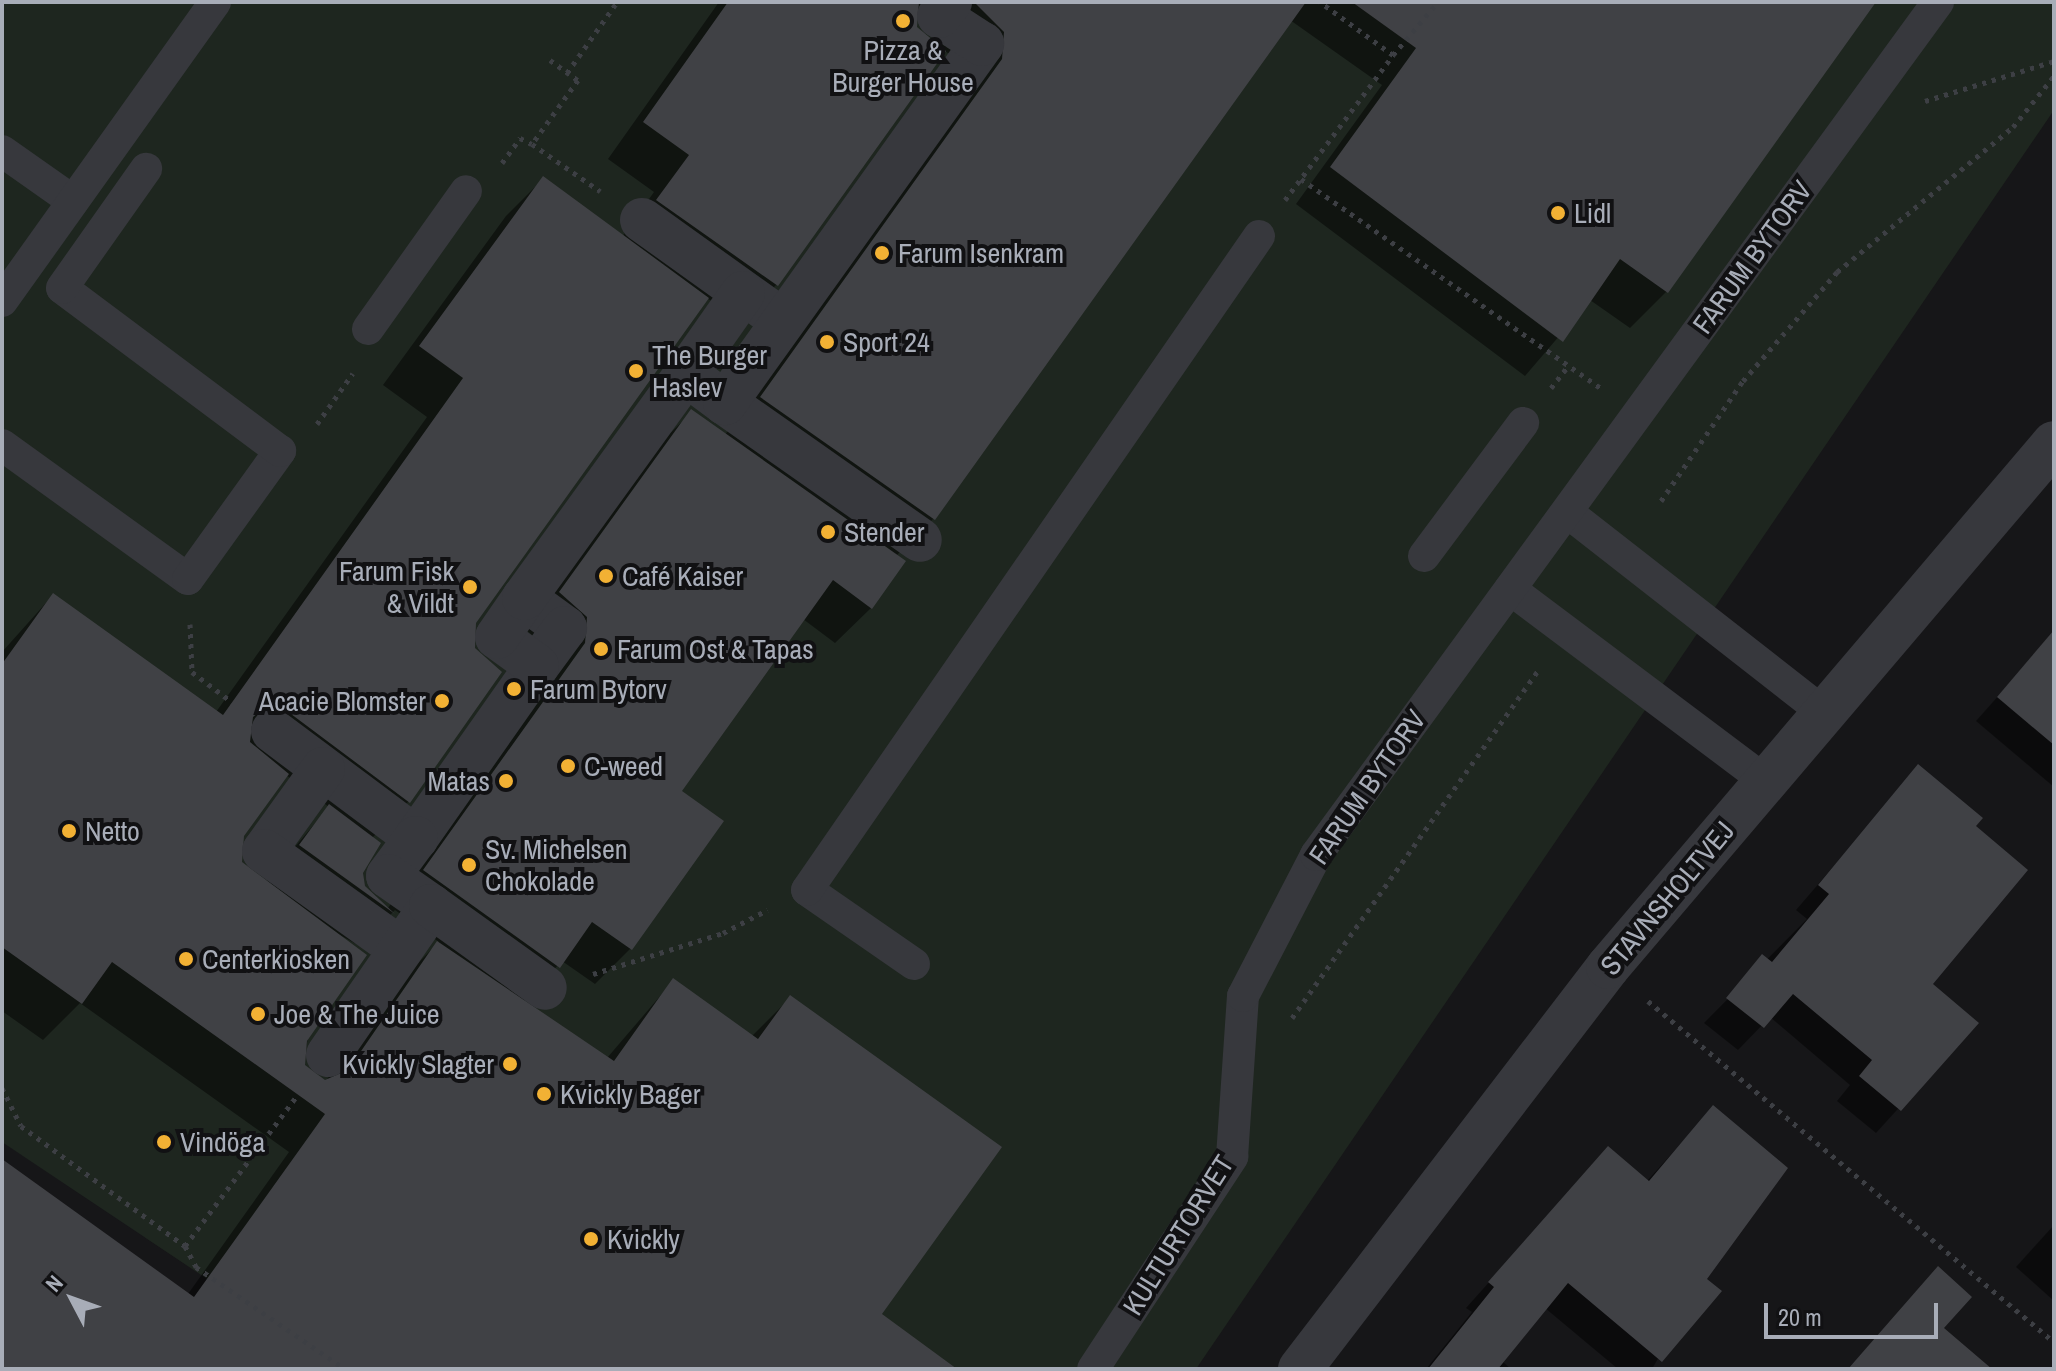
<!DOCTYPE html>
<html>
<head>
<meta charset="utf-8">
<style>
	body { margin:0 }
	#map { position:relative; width:2056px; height:1371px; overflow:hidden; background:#161618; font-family:"Archivo Narrow",sans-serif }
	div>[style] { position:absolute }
	.green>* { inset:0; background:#1e261f }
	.shadow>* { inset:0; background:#0007 }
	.building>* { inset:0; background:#404145 }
	.path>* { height:5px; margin-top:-2.5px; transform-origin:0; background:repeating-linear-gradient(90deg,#3d3f44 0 4px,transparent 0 10px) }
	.service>* { height:32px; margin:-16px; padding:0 16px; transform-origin:16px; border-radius:16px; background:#37383d }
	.pedestrian>* { height:44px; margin:-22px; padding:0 22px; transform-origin:22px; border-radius:22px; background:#37383d }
	.tertiary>* { height:44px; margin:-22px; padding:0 22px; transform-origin:22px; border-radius:22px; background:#37383d }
	.dots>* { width:22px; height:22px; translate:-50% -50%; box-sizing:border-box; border:4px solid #111113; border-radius:50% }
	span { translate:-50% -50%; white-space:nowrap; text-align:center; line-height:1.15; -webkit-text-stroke:8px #111113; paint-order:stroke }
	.poi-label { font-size:28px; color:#a8adb8 }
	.left { translate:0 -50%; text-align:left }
	.right { translate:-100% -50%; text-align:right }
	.street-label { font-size:28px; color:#a8adb8 }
	.frame { position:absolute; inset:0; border:4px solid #a8adb8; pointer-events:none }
	.north { position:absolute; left:32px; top:1259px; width:80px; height:80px; -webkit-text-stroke:6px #111113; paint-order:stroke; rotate:311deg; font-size:22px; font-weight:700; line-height:32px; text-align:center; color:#a8adb8 }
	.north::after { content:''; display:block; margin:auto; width:28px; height:36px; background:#a8adb8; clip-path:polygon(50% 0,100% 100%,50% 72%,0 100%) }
	.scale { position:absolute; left:1764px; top:1303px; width:174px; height:36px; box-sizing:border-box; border:4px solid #a8adb8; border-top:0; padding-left:10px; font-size:24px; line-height:28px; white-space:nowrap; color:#a8adb8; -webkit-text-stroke:6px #111113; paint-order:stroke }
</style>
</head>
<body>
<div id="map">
	<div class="green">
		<i style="clip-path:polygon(2px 2px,2054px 2px,2054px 110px,1196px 1369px,342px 1369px,2px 1142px)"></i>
	</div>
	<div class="shadow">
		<i style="clip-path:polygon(evenodd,719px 2px,1874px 2px,1666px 292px,1630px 328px,1590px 300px,1525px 376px,1296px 204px,1382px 85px,1290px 20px,933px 519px,896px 556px,871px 608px,835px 643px,803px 619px,679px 791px,721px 821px,630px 949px,595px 984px,562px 961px,523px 1002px,607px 1058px,673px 981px,751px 1037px,790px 998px,879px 1315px,954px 1369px,2px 1369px,2px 1161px,188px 1294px,289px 1152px,80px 1003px,43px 1040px,2px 1011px,2px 652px,53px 595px,216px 712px,427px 417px,383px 385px,506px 216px,543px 179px,622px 237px,654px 192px,608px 159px,719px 2px,915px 13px,930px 19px,938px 46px,914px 27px,915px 13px,719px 2px,944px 50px,968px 69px,971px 85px,725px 435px,692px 412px,656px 447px,525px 629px,553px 653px,551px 680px,388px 908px,363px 887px,361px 872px,372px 838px,409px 801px,474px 622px,707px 298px,740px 321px,776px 285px,944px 50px,719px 2px,286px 775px,329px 807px,265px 882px,240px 863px,242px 836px,286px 775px,719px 2px,395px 910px,439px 942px,400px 981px,325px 1082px,303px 1066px,327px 928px,360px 946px,395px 910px)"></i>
		<i style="clip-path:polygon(2040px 649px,2054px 661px,2054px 787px,1976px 721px)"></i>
		<i style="clip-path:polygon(1919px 767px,1973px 826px,1930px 984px,1976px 1023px,1876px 1133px,1837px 1101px,1850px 1085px,1770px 1017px,1738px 1050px,1704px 1023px,1807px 919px,1796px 910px)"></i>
		<i style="clip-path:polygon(1713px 1108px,1704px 1279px,1652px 1369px,1618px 1369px,1545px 1308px,1502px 1361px,1511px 1369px,1426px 1369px,1472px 1312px,1466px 1308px,1608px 1149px,1647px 1181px)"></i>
		<i style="clip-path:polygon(2054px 1225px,2054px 1301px,2016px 1267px)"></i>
		<i style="clip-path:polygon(1938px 1269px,1941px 1328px,1989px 1369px,1848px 1369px)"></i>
	</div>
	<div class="building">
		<i style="clip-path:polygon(728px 2px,919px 2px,917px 27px,946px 51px,778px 286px,656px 200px,689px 155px,643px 122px)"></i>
		<i style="clip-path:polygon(974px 2px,1306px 2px,935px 520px,760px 397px,1002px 59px,1004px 32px)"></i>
		<i style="clip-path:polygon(1352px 2px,1876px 2px,1668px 293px,1620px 259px,1563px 342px,1330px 167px,1416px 48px)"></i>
		<i style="clip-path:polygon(543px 176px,709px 298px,476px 623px,475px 648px,502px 672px,410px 803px,287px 711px,264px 708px,253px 717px,250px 742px,289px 774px,244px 836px,242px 862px,367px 955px,307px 1041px,305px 1065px,325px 1080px,348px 1070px,437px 941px,614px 1061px,673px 978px,758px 1039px,790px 995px,1002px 1147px,882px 1314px,957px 1369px,2px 1369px,2px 1159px,194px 1297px,325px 1114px,112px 962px,82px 1004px,2px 947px,2px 664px,53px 593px,223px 715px,463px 378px,419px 346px)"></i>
		<i style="clip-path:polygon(691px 409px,906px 561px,872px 609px,833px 580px,682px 791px,724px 821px,632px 950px,592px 922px,560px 968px,423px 870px,585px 643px,587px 617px,559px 592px)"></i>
		<i style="clip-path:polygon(2054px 630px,2054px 745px,1997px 697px)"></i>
		<i style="clip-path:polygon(1918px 764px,1983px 818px,1976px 826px,2028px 870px,1933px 984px,1979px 1023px,1901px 1111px,1859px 1076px,1872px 1060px,1793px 994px,1764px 1028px,1726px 998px,1762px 954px,1772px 962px,1829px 894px,1818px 885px)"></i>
		<i style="clip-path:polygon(329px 804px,381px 843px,363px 873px,365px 886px,395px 914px,299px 845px)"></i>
		<i style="clip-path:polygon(1713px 1105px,1788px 1168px,1707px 1279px,1722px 1291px,1662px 1362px,1568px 1283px,1498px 1369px,1428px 1369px,1494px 1287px,1488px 1282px,1608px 1146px,1649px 1181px)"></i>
		<i style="clip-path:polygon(1938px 1266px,1972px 1297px,1944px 1328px,1992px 1369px,1848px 1369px)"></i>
	</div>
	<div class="path">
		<i style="left:1393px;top:55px;width:70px;rotate:-49.7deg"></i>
		<i style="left:550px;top:60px;width:34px;rotate:36deg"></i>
		<i style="left:578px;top:80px;width:79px;rotate:125.7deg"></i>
		<i style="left:532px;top:144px;width:83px;rotate:34.7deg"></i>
		<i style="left:567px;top:73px;width:87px;rotate:-54.8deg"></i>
		<i style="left:1925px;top:101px;width:135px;rotate:-17.2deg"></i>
		<i style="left:502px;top:163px;width:31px;rotate:-54deg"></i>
		<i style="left:520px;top:138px;width:13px;rotate:27deg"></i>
		<i style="left:1301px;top:179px;width:366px;rotate:34.9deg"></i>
		<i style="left:1285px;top:200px;width:181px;rotate:-53.3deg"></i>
		<i style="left:1393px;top:55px;width:90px;rotate:-144deg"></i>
		<i style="left:1551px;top:388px;width:29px;rotate:-52deg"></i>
		<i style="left:317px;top:424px;width:62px;rotate:-54.8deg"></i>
		<i style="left:1661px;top:501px;width:145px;rotate:-55.7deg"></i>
		<i style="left:1743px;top:381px;width:144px;rotate:-49.2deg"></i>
		<i style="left:1837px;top:272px;width:228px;rotate:-39.5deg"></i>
		<i style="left:2013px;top:127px;width:65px;rotate:-51.2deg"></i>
		<i style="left:190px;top:624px;width:48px;rotate:87.6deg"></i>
		<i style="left:192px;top:672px;width:50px;rotate:36.9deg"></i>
		<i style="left:593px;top:974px;width:136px;rotate:-17.5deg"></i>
		<i style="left:723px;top:933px;width:50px;rotate:-27.6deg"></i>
		<i style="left:1648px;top:1001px;width:530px;rotate:40.03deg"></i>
		<i style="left:1292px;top:1018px;width:429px;rotate:-54.7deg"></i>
		<i style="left:2px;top:1088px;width:42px;rotate:63.4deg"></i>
		<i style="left:21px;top:1126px;width:203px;rotate:36.2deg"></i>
		<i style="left:185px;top:1246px;width:24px;rotate:62deg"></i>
		<i style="left:196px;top:1267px;width:181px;rotate:34.4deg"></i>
		<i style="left:185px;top:1246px;width:187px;rotate:-53.3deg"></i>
	</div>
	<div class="service">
		<i style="left:2px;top:151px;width:87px;rotate:35.2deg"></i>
		<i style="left:2px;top:301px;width:367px;rotate:-54.5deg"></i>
		<i style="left:368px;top:329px;width:169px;rotate:-54.6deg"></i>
		<i style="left:2px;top:445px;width:229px;rotate:35.8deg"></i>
		<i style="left:188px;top:579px;width:158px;rotate:-54.3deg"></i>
		<i style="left:280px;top:451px;width:272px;rotate:-143.2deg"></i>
		<i style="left:62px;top:288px;width:146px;rotate:-54.8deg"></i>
		<i style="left:1567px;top:512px;width:325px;rotate:38deg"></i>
		<i style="left:1424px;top:556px;width:166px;rotate:-53.3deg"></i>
		<i style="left:1510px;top:589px;width:320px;rotate:36.9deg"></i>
		<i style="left:914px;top:964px;width:130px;rotate:-145.3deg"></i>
		<i style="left:807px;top:890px;width:795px;rotate:-55.35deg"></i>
		<i style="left:1093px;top:1369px;width:254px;rotate:-56.7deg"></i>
		<i style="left:1232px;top:1157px;width:161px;rotate:-86.1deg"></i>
		<i style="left:1243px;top:996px;width:159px;rotate:-62.6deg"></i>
		<i style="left:1316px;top:855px;width:1056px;rotate:-53.9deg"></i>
	</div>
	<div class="pedestrian">
		<i style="left:642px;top:220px;width:173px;rotate:35.6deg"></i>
		<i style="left:686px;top:374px;width:99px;rotate:-54.9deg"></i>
		<i style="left:725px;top:403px;width:238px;rotate:35.1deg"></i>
		<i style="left:524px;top:598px;width:51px;rotate:36.2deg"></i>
		<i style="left:565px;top:628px;width:47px;rotate:126.4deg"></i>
		<i style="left:273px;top:731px;width:179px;rotate:36.8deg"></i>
		<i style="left:416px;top:838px;width:210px;rotate:-54.9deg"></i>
		<i style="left:537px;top:666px;width:49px;rotate:-144.1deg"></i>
		<i style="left:497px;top:637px;width:47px;rotate:-55.3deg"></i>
		<i style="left:524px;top:598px;width:276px;rotate:-54.1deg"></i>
		<i style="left:686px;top:374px;width:49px;rotate:36.6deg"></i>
		<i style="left:725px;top:403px;width:442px;rotate:-54.4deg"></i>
		<i style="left:982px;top:44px;width:51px;rotate:-146.9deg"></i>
		<i style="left:939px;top:16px;width:18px;rotate:-52deg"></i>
		<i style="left:323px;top:769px;width:101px;rotate:125.7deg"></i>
		<i style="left:264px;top:851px;width:168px;rotate:35.6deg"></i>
		<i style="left:416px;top:838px;width:47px;rotate:126.4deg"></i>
		<i style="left:388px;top:876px;width:52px;rotate:34.9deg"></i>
		<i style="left:328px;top:1055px;width:181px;rotate:-55.3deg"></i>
		<i style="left:431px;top:906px;width:140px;rotate:35.7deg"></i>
	</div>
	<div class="tertiary">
		<i style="left:1300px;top:1369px;width:506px;rotate:-52.54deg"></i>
		<i style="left:1608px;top:967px;width:688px;rotate:-49.6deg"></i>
	</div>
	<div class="dots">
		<i style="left:903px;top:21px;background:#f2b134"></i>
		<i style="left:1558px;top:213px;background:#f2b134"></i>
		<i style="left:882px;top:253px;background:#f2b134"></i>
		<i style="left:827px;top:342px;background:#f2b134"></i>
		<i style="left:636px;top:371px;background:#f2b134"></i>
		<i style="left:828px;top:532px;background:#f2b134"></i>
		<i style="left:606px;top:576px;background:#f2b134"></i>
		<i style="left:470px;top:587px;background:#f2b134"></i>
		<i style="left:601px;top:649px;background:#f2b134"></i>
		<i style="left:514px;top:689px;background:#f2b134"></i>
		<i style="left:442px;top:701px;background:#f2b134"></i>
		<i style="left:568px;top:766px;background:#f2b134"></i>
		<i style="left:506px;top:781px;background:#f2b134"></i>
		<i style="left:69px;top:831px;background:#f2b134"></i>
		<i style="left:469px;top:865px;background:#f2b134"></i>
		<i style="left:186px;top:959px;background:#f2b134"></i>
		<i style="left:258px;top:1014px;background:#f2b134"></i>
		<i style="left:510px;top:1064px;background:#f2b134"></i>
		<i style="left:544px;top:1094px;background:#f2b134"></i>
		<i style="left:164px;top:1142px;background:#f2b134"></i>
		<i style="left:591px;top:1239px;background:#f2b134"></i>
	</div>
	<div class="poi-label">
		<span style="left:903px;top:66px">Pizza &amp;<br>Burger House</span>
		<span class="left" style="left:1574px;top:213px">Lidl</span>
		<span class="left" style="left:898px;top:253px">Farum Isenkram</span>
		<span class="left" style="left:843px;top:342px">Sport 24</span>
		<span class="left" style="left:652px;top:371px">The Burger<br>Haslev</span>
		<span class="left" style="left:844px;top:532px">Stender</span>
		<span class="right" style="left:454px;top:587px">Farum Fisk<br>&amp; Vildt</span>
		<span class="left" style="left:622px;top:576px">Café Kaiser</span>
		<span class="left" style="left:617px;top:649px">Farum Ost &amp; Tapas</span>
		<span class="left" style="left:530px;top:689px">Farum Bytorv</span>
		<span class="right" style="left:426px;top:701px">Acacie Blomster</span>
		<span class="left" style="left:584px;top:766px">C-weed</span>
		<span class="right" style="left:490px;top:781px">Matas</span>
		<span class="left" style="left:85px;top:831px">Netto</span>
		<span class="left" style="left:485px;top:865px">Sv. Michelsen<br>Chokolade</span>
		<span class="left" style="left:202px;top:959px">Centerkiosken</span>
		<span class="left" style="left:274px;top:1014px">Joe &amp; The Juice</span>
		<span class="right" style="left:494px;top:1064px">Kvickly Slagter</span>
		<span class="left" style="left:560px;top:1094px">Kvickly Bager</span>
		<span class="left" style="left:180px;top:1142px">Vindöga</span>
		<span class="left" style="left:607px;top:1239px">Kvickly</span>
	</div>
	<div class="street-label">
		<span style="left:1752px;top:257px;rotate:-54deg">FARUM BYTORV</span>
		<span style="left:1367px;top:787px;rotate:-55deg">FARUM BYTORV</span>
		<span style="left:1667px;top:898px;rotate:-50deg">STAVNSHOLTVEJ</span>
		<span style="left:1178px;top:1235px;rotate:-58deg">KULTURTORVET</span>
	</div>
	<div class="frame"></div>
	<div class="north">N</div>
	<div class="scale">20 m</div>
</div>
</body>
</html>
